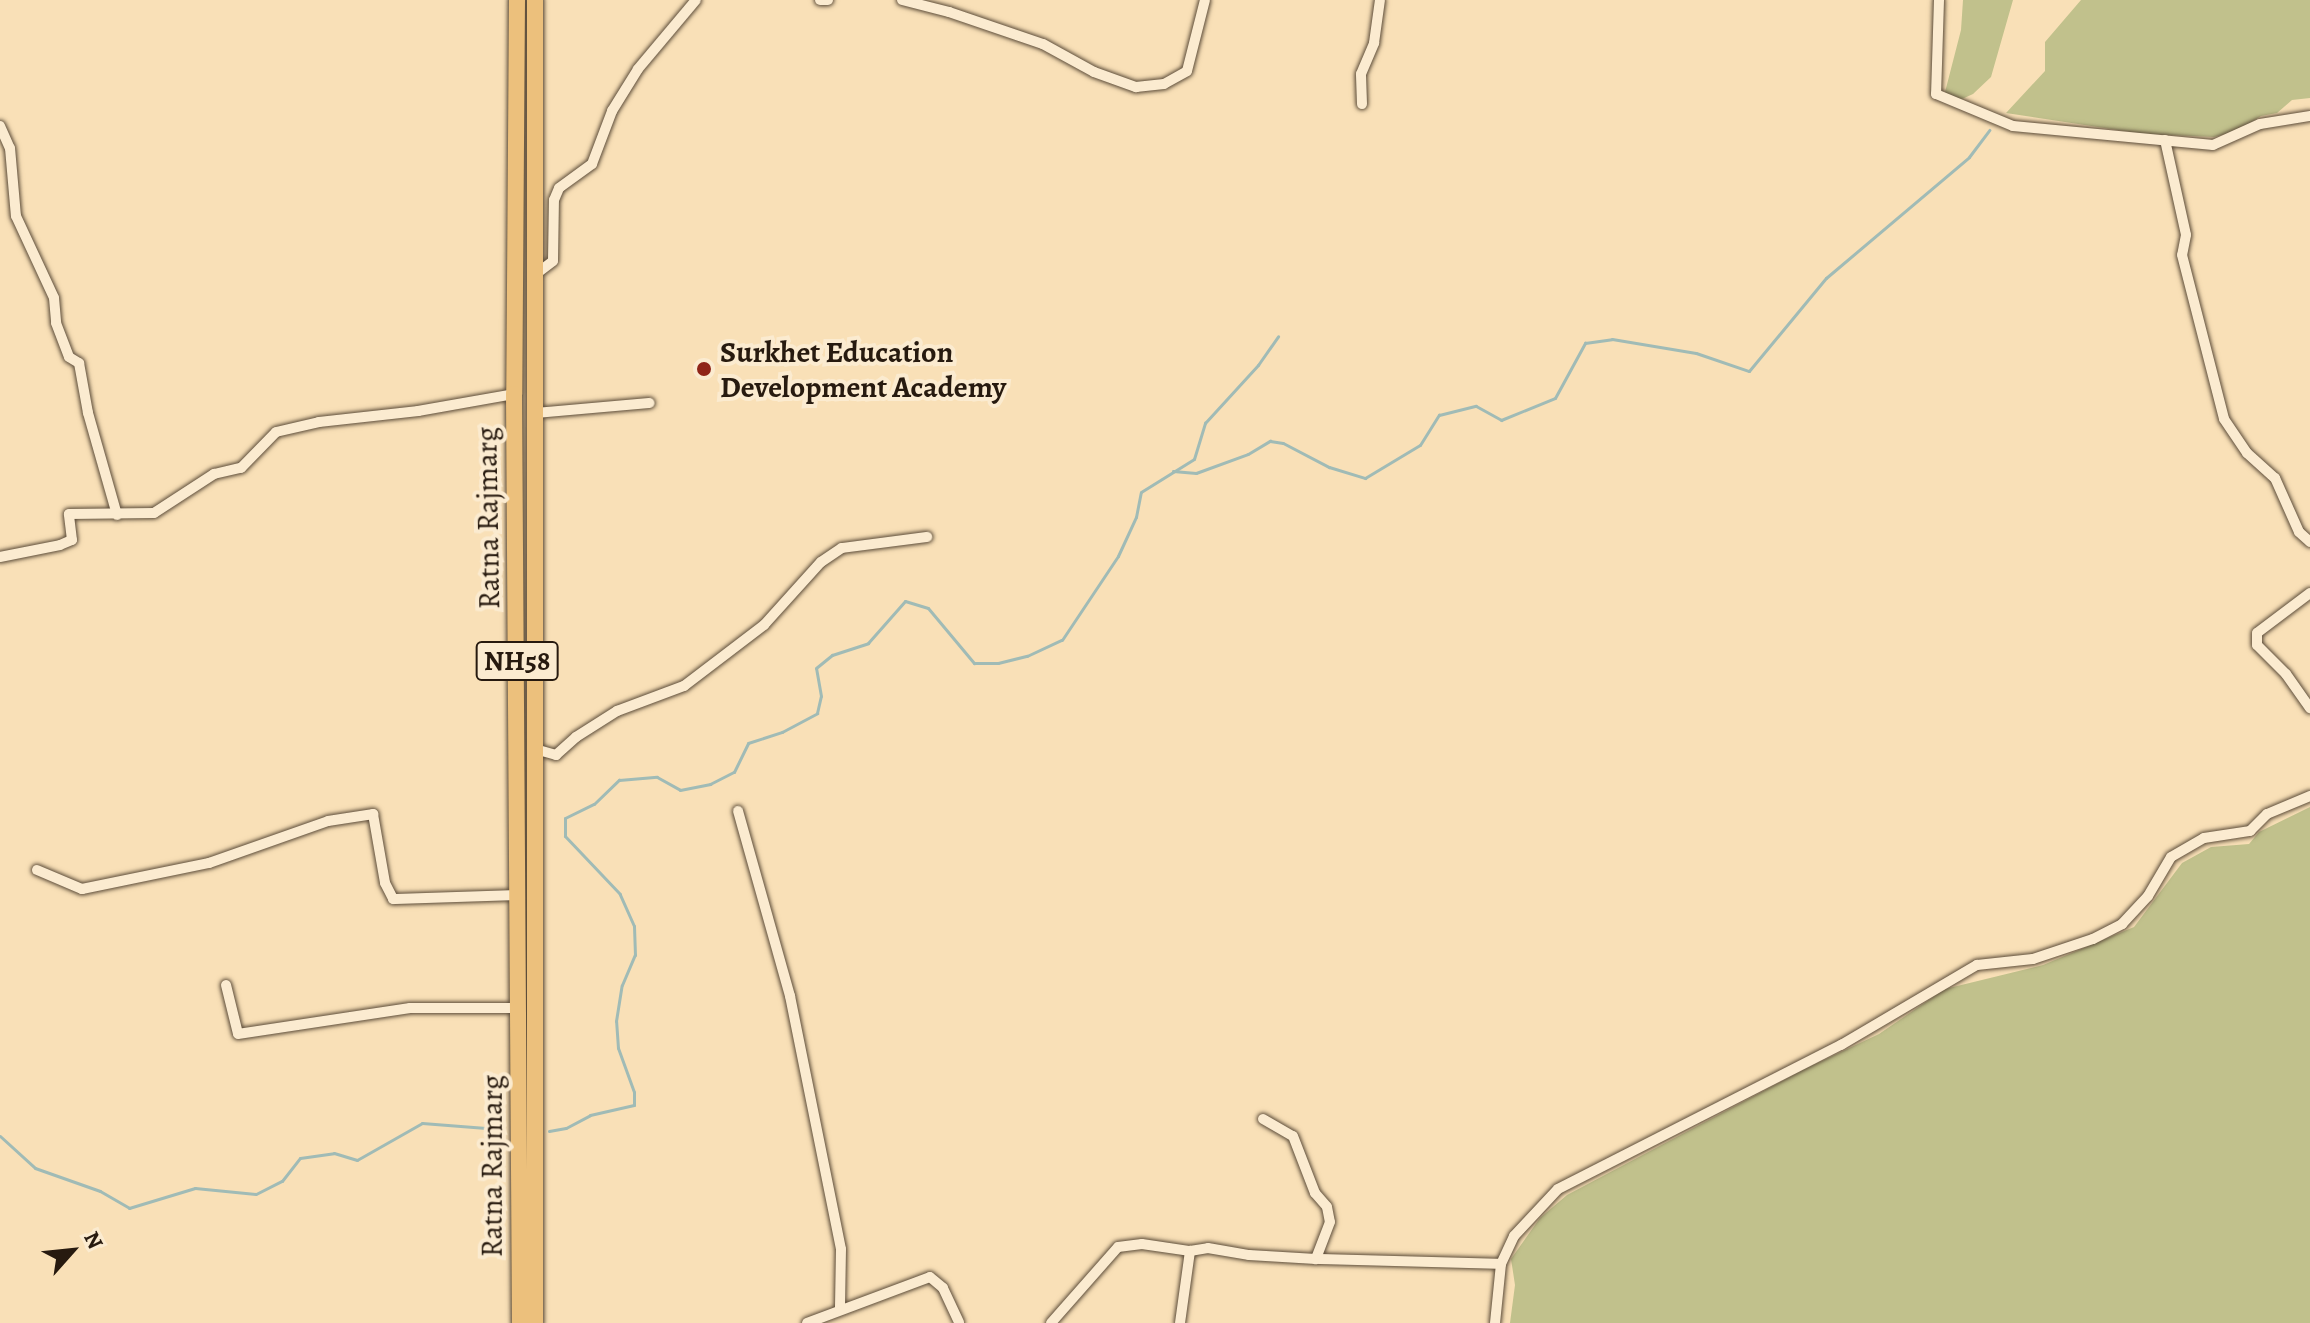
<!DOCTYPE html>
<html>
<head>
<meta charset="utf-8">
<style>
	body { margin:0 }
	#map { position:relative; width:2310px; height:1323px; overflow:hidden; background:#f9e0b7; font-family:Alegreya,serif }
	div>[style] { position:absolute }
	.green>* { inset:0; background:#c1c18c }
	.stream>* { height:3px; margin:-1.5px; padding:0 1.5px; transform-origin:1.5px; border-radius:1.5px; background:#a0bbb6 }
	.roads { filter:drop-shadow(0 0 2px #5c4c39) drop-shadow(0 0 2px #5c4c39) }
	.minor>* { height:10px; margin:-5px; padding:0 5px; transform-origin:5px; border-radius:5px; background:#fbebd0 }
	.primary>* { height:16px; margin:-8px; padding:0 8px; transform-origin:8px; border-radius:8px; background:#ecc07c }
	.dots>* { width:22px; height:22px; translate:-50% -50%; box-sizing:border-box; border:4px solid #fbebd0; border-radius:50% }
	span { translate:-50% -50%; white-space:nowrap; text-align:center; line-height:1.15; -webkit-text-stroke:8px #fbebd0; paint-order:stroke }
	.shield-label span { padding:2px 6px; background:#fbebd0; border:2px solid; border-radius:6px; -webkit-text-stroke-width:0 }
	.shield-label { font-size:28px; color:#271a0f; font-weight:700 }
	.poi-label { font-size:30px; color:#271a0f; font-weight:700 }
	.left { translate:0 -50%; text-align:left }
	.street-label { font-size:30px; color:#271a0f }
	.north { position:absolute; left:32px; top:1211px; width:80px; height:80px; -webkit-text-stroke:6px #fbebd0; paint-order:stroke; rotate:63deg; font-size:22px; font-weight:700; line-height:32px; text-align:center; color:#271a0f }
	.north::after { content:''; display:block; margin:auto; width:28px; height:36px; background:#271a0f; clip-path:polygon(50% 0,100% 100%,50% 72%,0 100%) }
</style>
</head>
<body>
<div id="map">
	<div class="green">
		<i style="clip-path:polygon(1963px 0,2013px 0,1991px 77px,1973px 94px,1962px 99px,1944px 96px,1961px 30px)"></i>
		<i style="clip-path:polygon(2081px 0,2310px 0,2310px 98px,2292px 100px,2277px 113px,2261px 116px,2238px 131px,2214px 137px,2144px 134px,2006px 113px,2045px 71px,2045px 42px)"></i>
		<i style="clip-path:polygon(2310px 807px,2310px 1323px,1510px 1323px,1515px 1285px,1511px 1259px,1540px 1218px,1567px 1195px,1805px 1069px,1879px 1034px,1945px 989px,2043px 965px,2134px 927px,2182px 863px,2211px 847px,2249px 844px,2259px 832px)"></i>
	</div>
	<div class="stream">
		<i style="left:1173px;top:471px;width:23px;rotate:5deg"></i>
		<i style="left:1196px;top:473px;width:55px;rotate:-20.1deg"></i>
		<i style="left:1248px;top:454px;width:26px;rotate:-31deg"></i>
		<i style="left:1270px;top:441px;width:13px;rotate:9deg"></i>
		<i style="left:1283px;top:443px;width:52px;rotate:27.6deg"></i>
		<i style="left:1329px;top:467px;width:38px;rotate:17deg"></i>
		<i style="left:1365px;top:478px;width:64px;rotate:-31deg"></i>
		<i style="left:1420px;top:445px;width:36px;rotate:-58deg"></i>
		<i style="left:1439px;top:415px;width:38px;rotate:-14deg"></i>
		<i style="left:1476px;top:406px;width:29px;rotate:29deg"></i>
		<i style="left:1501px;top:420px;width:58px;rotate:-22.2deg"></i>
		<i style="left:1555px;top:398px;width:63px;rotate:-61.4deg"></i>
		<i style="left:1585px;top:343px;width:27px;rotate:-8deg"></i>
		<i style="left:1612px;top:339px;width:85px;rotate:9.5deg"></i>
		<i style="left:1696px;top:353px;width:56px;rotate:18.8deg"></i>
		<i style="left:1749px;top:371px;width:121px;rotate:-50.4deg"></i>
		<i style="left:1826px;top:278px;width:187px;rotate:-40.2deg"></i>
		<i style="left:1969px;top:157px;width:34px;rotate:-53deg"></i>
		<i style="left:549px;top:1131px;width:17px;rotate:-10deg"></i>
		<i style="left:566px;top:1128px;width:27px;rotate:-28deg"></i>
		<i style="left:590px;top:1115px;width:45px;rotate:-12.8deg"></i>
		<i style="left:634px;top:1105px;width:13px;rotate:-90deg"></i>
		<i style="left:634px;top:1092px;width:47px;rotate:-110deg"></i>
		<i style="left:618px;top:1048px;width:27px;rotate:-94deg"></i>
		<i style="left:616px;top:1021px;width:36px;rotate:-81deg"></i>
		<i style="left:622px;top:985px;width:33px;rotate:-67deg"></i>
		<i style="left:635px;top:955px;width:29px;rotate:-92deg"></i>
		<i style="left:634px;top:926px;width:35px;rotate:-114deg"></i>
		<i style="left:620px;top:894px;width:80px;rotate:-133.5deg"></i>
		<i style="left:565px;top:836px;width:18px;rotate:-90deg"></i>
		<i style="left:565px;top:818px;width:32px;rotate:-26deg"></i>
		<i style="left:594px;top:804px;width:35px;rotate:-44deg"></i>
		<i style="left:619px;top:780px;width:38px;rotate:-5deg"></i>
		<i style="left:657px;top:777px;width:26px;rotate:29deg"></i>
		<i style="left:680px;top:790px;width:31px;rotate:-11deg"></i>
		<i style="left:710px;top:784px;width:27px;rotate:-27deg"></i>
		<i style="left:734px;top:772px;width:32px;rotate:-64deg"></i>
		<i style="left:748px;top:743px;width:36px;rotate:-18deg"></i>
		<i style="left:782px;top:732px;width:40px;rotate:-28deg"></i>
		<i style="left:817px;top:713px;width:17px;rotate:-77deg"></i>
		<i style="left:821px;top:696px;width:28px;rotate:-100deg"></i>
		<i style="left:816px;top:668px;width:21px;rotate:-39deg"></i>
		<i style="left:832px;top:655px;width:38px;rotate:-18deg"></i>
		<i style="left:868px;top:643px;width:56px;rotate:-48.6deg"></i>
		<i style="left:905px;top:601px;width:24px;rotate:17deg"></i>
		<i style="left:928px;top:608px;width:72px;rotate:50.1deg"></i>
		<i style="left:974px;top:663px;width:24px"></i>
		<i style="left:998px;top:663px;width:30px;rotate:-14deg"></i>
		<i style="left:1027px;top:656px;width:38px;rotate:-25deg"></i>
		<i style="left:1062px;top:640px;width:101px;rotate:-56.3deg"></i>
		<i style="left:1118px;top:556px;width:43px;rotate:-65.2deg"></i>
		<i style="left:1136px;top:517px;width:25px;rotate:-79deg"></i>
		<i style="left:1141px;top:492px;width:62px;rotate:-31.9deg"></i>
		<i style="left:1194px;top:459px;width:38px;rotate:-73deg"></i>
		<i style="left:1205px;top:423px;width:79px;rotate:-47.6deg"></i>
		<i style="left:1258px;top:365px;width:35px;rotate:-55deg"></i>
		<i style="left:0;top:1136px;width:47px;rotate:42.4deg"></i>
		<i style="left:35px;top:1168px;width:69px;rotate:19.5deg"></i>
		<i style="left:100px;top:1191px;width:34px;rotate:30deg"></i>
		<i style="left:129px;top:1208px;width:69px;rotate:-16.9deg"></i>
		<i style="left:195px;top:1188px;width:61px;rotate:5.6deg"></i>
		<i style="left:256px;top:1194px;width:29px;rotate:-27deg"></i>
		<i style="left:282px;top:1181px;width:29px;rotate:-52deg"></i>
		<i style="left:300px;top:1158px;width:34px;rotate:-8deg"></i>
		<i style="left:334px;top:1153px;width:24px;rotate:17deg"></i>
		<i style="left:357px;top:1160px;width:75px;rotate:-29.6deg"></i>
		<i style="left:422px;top:1123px;width:77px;rotate:4.5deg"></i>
	</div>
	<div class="roads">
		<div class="minor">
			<i style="left:820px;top:0;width:8px"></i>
			<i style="left:902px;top:0;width:49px;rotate:14.3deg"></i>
			<i style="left:949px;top:12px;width:99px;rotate:18.8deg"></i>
			<i style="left:1043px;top:44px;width:58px;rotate:28.8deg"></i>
			<i style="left:1094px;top:72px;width:45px;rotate:19.7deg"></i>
			<i style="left:1136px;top:87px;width:28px;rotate:-6deg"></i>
			<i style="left:1164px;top:84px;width:26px;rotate:-29deg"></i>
			<i style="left:1187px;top:71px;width:73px;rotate:-75.8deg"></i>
			<i style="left:1939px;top:0;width:94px;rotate:91.8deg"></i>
			<i style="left:1936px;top:94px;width:83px;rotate:22.6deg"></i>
			<i style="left:2013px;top:126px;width:201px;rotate:5.4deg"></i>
			<i style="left:2213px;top:145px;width:51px;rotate:-24.1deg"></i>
			<i style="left:2260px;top:124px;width:51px;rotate:-9.1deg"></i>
			<i style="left:1362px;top:104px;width:30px;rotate:-92deg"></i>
			<i style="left:1361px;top:74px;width:34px;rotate:-67deg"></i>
			<i style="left:1374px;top:43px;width:43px;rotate:-82.1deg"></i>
			<i style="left:0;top:126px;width:24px;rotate:66deg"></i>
			<i style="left:10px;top:148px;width:68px;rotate:85deg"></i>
			<i style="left:16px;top:216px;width:90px;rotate:65.1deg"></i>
			<i style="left:54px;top:298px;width:25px;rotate:85deg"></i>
			<i style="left:56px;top:323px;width:36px;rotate:69deg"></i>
			<i style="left:69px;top:357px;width:12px;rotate:31deg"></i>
			<i style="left:79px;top:363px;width:51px;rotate:79.8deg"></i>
			<i style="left:88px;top:413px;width:106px;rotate:74.1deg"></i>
			<i style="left:2165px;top:140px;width:97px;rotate:77.5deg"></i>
			<i style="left:2186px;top:235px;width:20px;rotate:101deg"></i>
			<i style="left:2182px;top:255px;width:169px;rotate:75.6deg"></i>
			<i style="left:2224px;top:419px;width:41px;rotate:55.9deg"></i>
			<i style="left:2247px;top:453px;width:38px;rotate:42deg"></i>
			<i style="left:2275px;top:478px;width:59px;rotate:66deg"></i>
			<i style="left:2299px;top:532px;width:15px;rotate:42deg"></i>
			<i style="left:536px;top:274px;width:21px;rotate:-37deg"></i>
			<i style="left:553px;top:261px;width:61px;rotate:-89.1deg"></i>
			<i style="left:554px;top:200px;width:13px;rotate:-67deg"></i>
			<i style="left:559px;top:188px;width:41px;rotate:-36deg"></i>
			<i style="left:592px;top:164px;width:57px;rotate:-69.3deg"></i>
			<i style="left:612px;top:111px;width:49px;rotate:-58.2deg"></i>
			<i style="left:638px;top:69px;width:90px;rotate:-50deg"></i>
			<i style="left:535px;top:413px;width:115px;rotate:-5deg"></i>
			<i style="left:0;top:557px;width:61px;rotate:-11.3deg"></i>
			<i style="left:60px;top:545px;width:13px;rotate:-23deg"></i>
			<i style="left:72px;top:540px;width:26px;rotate:-97deg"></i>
			<i style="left:69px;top:514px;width:85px;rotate:-0.7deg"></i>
			<i style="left:154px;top:513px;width:72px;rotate:-33deg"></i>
			<i style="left:214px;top:474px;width:28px;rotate:-13deg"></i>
			<i style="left:241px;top:468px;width:50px;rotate:-45.8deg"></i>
			<i style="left:276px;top:432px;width:44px;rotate:-13.1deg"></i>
			<i style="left:319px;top:422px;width:100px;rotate:-6.3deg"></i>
			<i style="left:418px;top:411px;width:97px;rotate:-10deg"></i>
			<i style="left:2310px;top:593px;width:66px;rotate:143deg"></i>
			<i style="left:2257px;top:633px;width:12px;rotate:90deg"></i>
			<i style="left:2257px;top:645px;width:41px;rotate:45deg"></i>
			<i style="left:2286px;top:674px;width:42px;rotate:54.8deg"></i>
			<i style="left:535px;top:749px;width:22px;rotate:16deg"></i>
			<i style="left:556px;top:755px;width:27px;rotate:-42deg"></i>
			<i style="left:576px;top:737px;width:49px;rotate:-32.4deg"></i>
			<i style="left:617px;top:711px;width:72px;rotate:-20.5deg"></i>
			<i style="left:684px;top:686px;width:101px;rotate:-37.3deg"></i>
			<i style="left:764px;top:625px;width:85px;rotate:-47.9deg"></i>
			<i style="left:821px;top:562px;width:25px;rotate:-34deg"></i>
			<i style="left:842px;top:548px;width:86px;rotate:-7.4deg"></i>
			<i style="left:738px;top:811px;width:192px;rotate:74.3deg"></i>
			<i style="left:790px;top:996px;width:258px;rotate:78.6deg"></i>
			<i style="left:841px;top:1249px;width:59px;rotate:91deg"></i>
			<i style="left:37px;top:870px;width:49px;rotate:22.9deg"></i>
			<i style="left:82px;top:889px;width:130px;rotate:-11.6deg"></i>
			<i style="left:209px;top:863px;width:126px;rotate:-19.4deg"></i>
			<i style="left:328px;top:821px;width:46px;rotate:-8.8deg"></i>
			<i style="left:373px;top:814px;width:70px;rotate:80.1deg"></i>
			<i style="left:385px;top:883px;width:18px;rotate:63deg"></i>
			<i style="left:393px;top:899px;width:127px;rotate:-1.8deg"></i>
			<i style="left:226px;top:985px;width:50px;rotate:76.2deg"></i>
			<i style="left:238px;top:1034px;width:174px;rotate:-8.6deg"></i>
			<i style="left:410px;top:1008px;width:110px"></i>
			<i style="left:1263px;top:1119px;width:34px;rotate:30deg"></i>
			<i style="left:1293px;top:1136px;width:61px;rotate:68.9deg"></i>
			<i style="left:1315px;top:1193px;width:18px;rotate:49deg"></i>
			<i style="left:1327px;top:1207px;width:15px;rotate:79deg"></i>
			<i style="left:1330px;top:1222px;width:40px;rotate:111deg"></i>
			<i style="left:807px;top:1323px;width:131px;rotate:-20.5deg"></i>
			<i style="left:930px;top:1277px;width:17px;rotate:40deg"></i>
			<i style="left:943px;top:1288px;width:38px;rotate:65deg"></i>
			<i style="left:1051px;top:1323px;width:101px;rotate:-48.6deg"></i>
			<i style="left:1118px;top:1247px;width:24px;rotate:-7deg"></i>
			<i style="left:1142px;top:1244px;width:49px;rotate:8.3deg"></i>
			<i style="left:1190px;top:1251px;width:18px;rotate:-9deg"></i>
			<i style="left:1208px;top:1248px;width:42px;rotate:9.7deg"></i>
			<i style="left:1249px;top:1255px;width:67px;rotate:3.4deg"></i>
			<i style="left:1316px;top:1259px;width:185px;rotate:1.5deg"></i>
			<i style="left:1180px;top:1323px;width:73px;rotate:-82.1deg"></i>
			<i style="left:1495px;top:1323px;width:59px;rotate:-84.2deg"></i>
			<i style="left:1501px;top:1264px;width:31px;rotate:-65deg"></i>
			<i style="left:1514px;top:1236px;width:64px;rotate:-46.9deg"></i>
			<i style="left:1558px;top:1189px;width:318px;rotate:-27deg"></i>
			<i style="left:1841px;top:1045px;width:158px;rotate:-30.5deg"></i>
			<i style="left:1977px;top:965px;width:56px;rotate:-6.1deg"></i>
			<i style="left:2033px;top:959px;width:63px;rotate:-18.4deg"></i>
			<i style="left:2093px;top:939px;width:33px;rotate:-27deg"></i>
			<i style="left:2122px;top:924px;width:38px;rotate:-47deg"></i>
			<i style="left:2148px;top:896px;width:45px;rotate:-59.5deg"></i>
			<i style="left:2171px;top:857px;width:38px;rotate:-30deg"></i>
			<i style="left:2204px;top:838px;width:47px;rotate:-8.7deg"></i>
			<i style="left:2250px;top:831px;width:24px;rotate:-45deg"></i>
			<i style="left:2267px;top:814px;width:47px;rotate:-22.7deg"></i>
		</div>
		<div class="primary">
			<i style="left:517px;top:0;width:394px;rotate:90.4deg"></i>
			<i style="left:514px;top:394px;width:929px;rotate:89.63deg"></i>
			<i style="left:535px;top:0;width:1323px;rotate:90deg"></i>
		</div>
	</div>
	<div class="dots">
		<i style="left:704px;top:369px;background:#8f2418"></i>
	</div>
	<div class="shield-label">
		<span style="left:517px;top:661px">NH58</span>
	</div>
	<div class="poi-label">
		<span class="left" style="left:720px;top:369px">Surkhet Education<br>Development Academy</span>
	</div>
	<div class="street-label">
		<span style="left:488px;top:518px;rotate:-91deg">Ratna Rajmarg</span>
		<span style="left:492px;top:1166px;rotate:-90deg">Ratna Rajmarg</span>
	</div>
	<div class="north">N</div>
</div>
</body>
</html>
